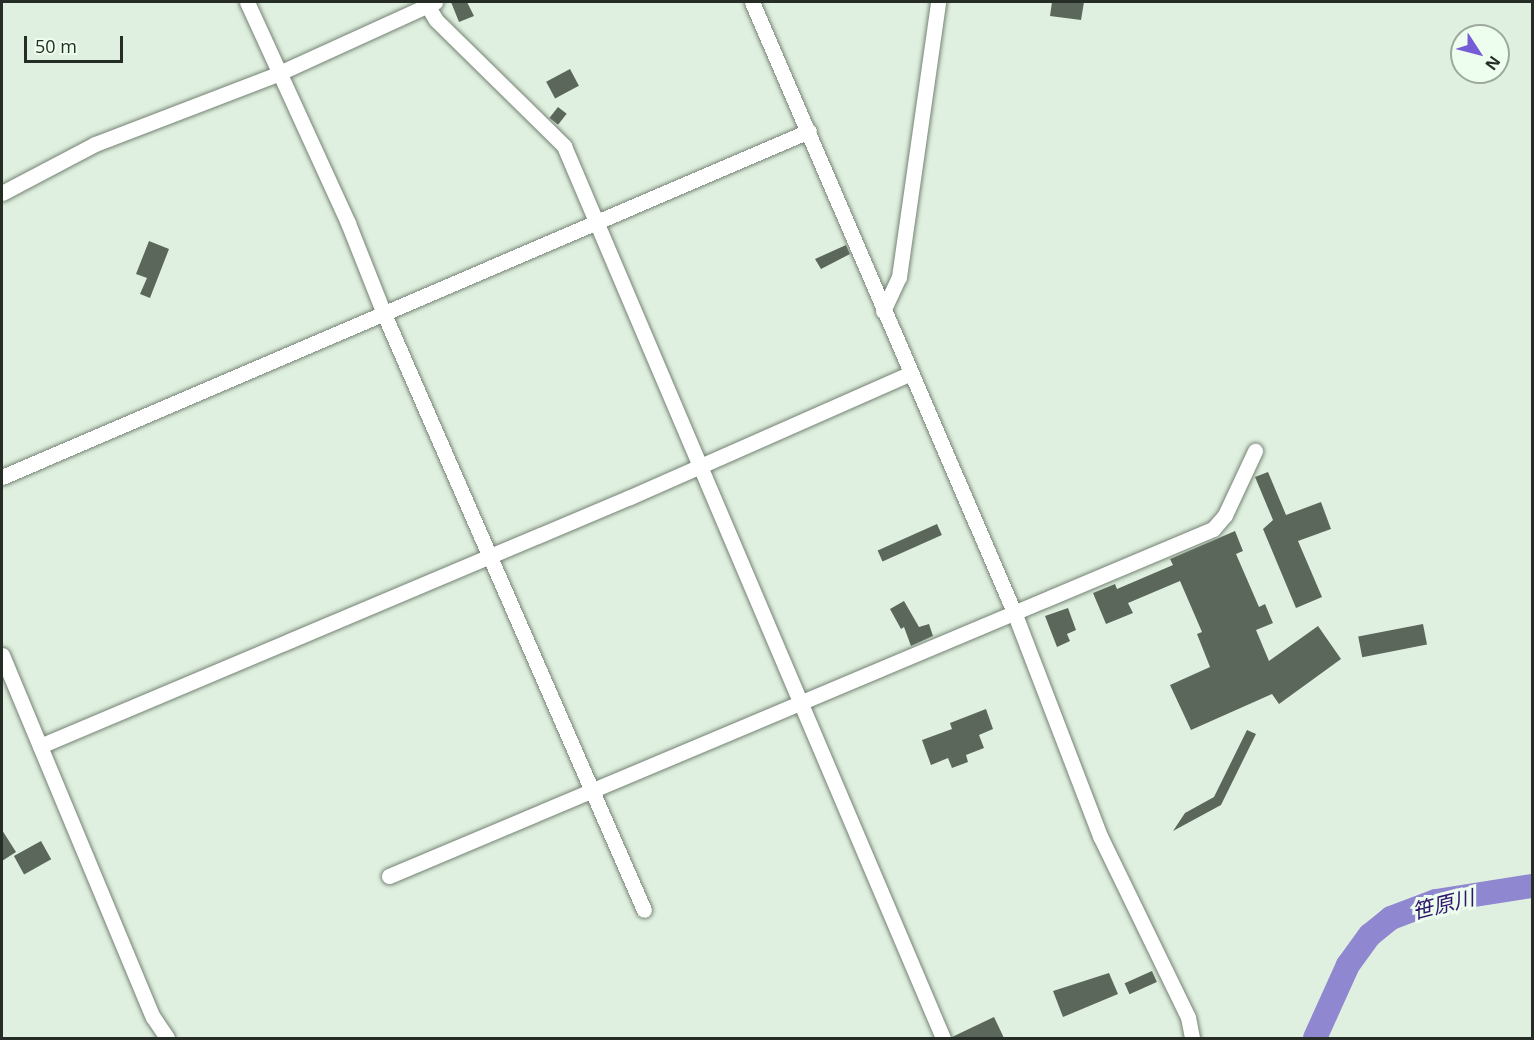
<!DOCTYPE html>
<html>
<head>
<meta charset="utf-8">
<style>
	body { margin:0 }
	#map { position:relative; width:1534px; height:1040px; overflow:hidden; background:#e0f0e0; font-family:"Open Sans","Noto Sans JP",sans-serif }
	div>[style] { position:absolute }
	.river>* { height:24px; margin:-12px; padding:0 12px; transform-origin:12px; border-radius:12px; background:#8f87d0 }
	.building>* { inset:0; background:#5a675a; transform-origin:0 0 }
	.roads { filter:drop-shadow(0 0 2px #748274) drop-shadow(0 0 2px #748274) }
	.minor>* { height:15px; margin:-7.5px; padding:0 7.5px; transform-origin:7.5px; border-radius:7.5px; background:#fff }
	span { translate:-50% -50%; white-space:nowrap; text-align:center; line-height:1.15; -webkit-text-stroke:6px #edfdee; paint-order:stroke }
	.water-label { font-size:21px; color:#2f166c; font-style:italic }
	.frame { position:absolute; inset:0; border:3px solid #262c26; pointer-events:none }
	.north { position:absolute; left:1450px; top:24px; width:60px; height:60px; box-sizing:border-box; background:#edfdee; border:2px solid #9da99e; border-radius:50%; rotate:126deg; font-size:16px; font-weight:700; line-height:24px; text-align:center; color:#262c26 }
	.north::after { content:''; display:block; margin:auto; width:21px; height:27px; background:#765dd8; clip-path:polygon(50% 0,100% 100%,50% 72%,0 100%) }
	.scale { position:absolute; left:24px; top:36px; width:99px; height:27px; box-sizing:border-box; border:3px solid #262c26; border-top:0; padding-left:8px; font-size:18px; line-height:21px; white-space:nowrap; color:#262c26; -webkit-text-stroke:4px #edfdee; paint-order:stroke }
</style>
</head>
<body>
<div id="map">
	<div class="river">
		<i style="left:1315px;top:1038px;width:80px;rotate:-65.7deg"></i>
		<i style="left:1348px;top:965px;width:37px;rotate:-54deg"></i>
		<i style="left:1370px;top:935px;width:27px;rotate:-39deg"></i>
		<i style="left:1391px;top:918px;width:48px;rotate:-20.7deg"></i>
		<i style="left:1436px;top:901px;width:97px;rotate:-8.9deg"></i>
	</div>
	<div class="building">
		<i style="clip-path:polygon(451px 2px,467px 2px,474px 16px,459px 22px)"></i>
		<i style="clip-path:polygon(1052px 2px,1084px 2px,1081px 20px,1050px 16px)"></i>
		<i style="left:570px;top:69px;width:19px;height:27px;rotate:62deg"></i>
		<i style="left:558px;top:107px;width:11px;height:14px;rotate:38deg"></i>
		<i style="clip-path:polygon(149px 241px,169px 249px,150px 298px,140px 294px,147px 278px,136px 274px)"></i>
		<i style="clip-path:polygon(846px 245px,850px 254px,821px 269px,815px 259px)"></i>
		<i style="clip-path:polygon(1268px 472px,1286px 515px,1321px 502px,1331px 529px,1298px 541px,1322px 597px,1296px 608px,1263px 529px,1273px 520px,1255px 477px)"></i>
		<i style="left:937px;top:524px;width:12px;height:65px;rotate:66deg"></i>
		<i style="clip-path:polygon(1235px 531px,1243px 551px,1236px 554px,1259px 607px,1265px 604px,1273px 623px,1256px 630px,1269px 661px,1318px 626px,1341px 659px,1279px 704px,1272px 694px,1191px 730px,1170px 685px,1210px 667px,1197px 634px,1202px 632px,1180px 581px,1128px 603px,1133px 613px,1106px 624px,1093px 593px,1115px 584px,1117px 589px,1173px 565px,1170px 559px)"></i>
		<i style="clip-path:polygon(904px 601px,919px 627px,929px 624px,933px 636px,911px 646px,904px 627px,901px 629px,890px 609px)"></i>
		<i style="clip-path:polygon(1068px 608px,1076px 630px,1067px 634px,1070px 641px,1057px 647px,1045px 616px)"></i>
		<i style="left:1423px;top:624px;width:21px;height:66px;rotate:79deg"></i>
		<i style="clip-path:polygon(986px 709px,993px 729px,979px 735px,984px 748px,966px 755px,968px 762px,952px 768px,948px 758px,931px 765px,922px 740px,952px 729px,950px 723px)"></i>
		<i style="clip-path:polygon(1247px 730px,1256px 734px,1221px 805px,1173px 831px,1185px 813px,1214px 797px)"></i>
		<i style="clip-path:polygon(2px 830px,16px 852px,2px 861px)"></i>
		<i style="left:41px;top:841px;width:21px;height:31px;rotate:61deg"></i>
		<i style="left:1152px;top:971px;width:12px;height:30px;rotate:66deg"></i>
		<i style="clip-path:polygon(1109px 973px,1118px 994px,1063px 1017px,1053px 991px)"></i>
		<i style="clip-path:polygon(994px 1017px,1004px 1038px,953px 1038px,952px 1037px)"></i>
	</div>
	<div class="roads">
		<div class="minor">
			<i style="left:247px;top:2px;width:243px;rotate:65.4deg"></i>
			<i style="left:348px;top:223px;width:98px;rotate:68.4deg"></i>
			<i style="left:384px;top:314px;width:650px;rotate:66.43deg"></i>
			<i style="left:752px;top:2px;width:664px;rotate:66.76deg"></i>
			<i style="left:1014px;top:612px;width:240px;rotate:69deg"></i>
			<i style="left:1100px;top:836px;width:201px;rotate:64.1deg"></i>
			<i style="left:1188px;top:1017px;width:21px;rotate:79deg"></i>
			<i style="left:427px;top:5px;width:17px;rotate:59deg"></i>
			<i style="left:436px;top:20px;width:180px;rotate:44.5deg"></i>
			<i style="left:564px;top:146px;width:969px;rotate:66.98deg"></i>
			<i style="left:2px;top:193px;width:105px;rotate:-27.8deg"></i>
			<i style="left:95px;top:144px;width:195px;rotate:-21deg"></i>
			<i style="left:277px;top:74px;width:174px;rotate:-24.5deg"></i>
			<i style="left:883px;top:311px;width:38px;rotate:-65deg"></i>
			<i style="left:899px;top:277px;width:278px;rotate:-81.9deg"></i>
			<i style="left:2px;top:477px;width:878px;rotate:-23.21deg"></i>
			<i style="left:2px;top:655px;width:392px;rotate:67.4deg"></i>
			<i style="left:153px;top:1017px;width:25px;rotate:56deg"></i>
			<i style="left:40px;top:746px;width:640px;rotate:-22.88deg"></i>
			<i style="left:630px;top:497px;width:305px;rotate:-23.8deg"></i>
			<i style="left:389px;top:876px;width:894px;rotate:-22.84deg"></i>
			<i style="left:1213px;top:529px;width:18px;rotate:-49deg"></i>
			<i style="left:1225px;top:515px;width:71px;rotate:-64.9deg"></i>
		</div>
	</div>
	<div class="water-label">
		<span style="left:1443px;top:904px;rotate:-14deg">笹原川</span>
	</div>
	<div class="frame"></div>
	<div class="north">N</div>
	<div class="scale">50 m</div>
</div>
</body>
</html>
